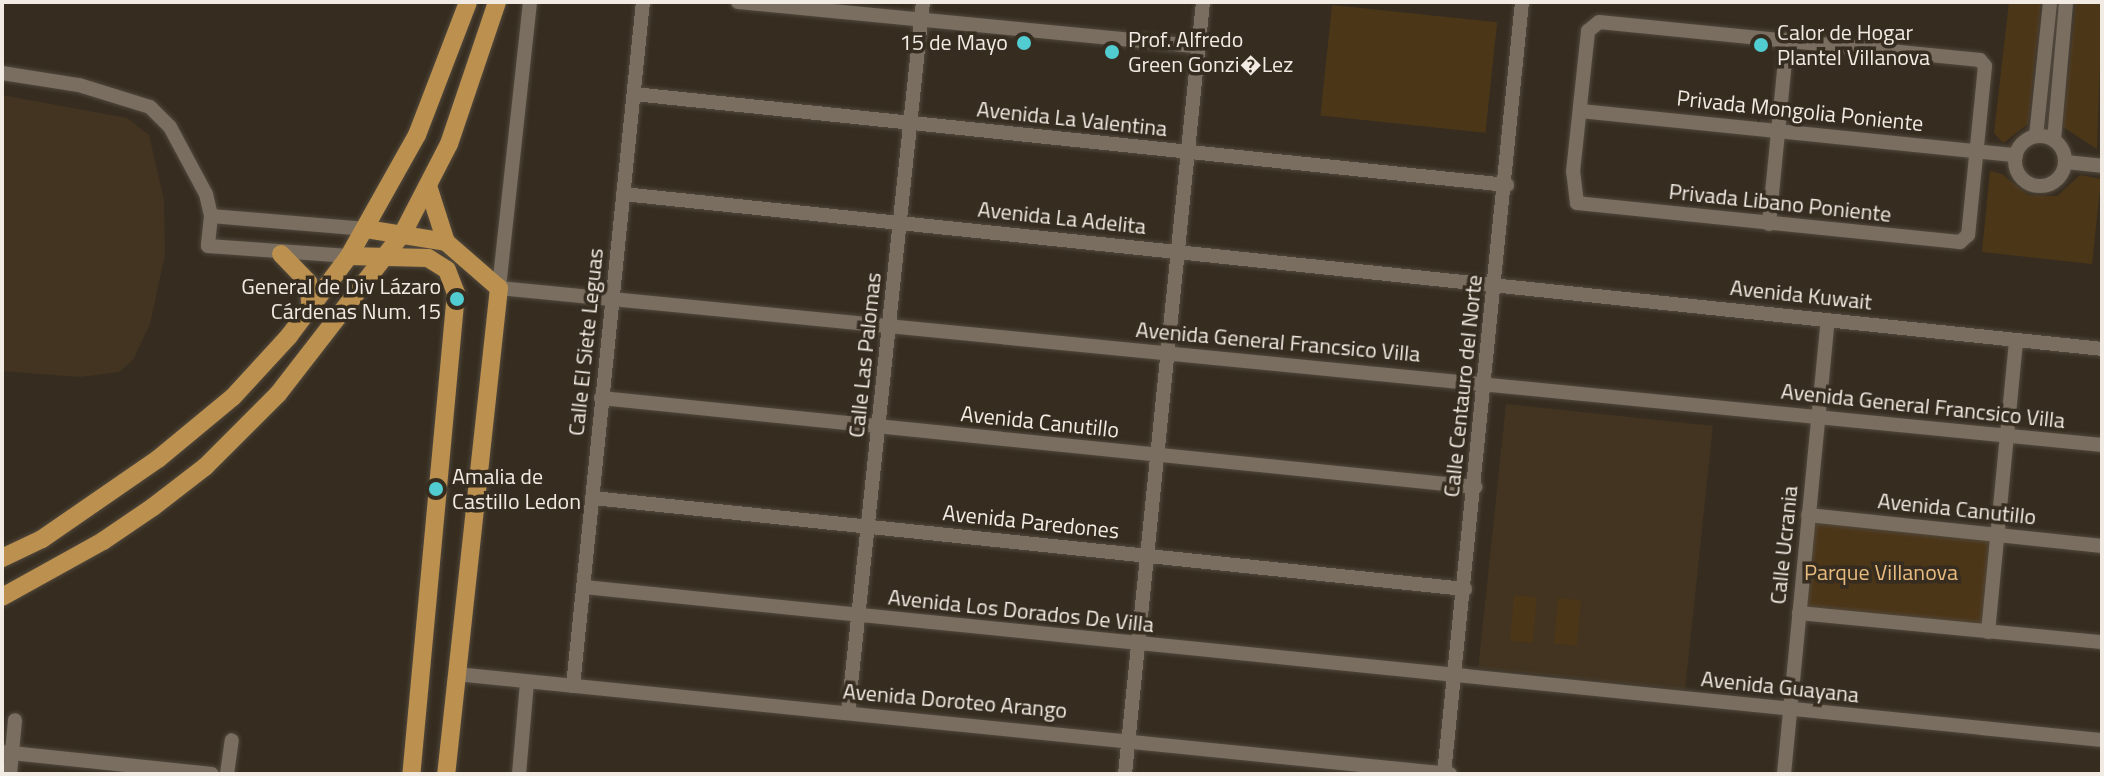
<!DOCTYPE html>
<html>
<head>
<meta charset="utf-8">
<style>
	body { margin:0 }
	#map { position:relative; width:2104px; height:776px; overflow:hidden; background:#362d20; font-family:"Titillium Web",sans-serif }
	div>[style] { position:absolute }
	.built>* { inset:0; background:#423421; transform-origin:0 0 }
	.green>* { inset:0; background:#4c3618; transform-origin:0 0 }
	.roads { filter:drop-shadow(0 0 2px #51483d) drop-shadow(0 0 2px #51483d) }
	.minor>* { height:14px; margin:-7px; padding:0 7px; transform-origin:7px; border-radius:7px; background:#796e60 }
	.minor>.ring { margin:-7px; padding:0; box-sizing:content-box; background:none; border:14px solid #796e60; border-radius:50% }
	.major>* { height:18px; margin:-9px; padding:0 9px; transform-origin:9px; border-radius:9px; background:#bc904e }
	.dots>* { width:22px; height:22px; translate:-50% -50%; box-sizing:border-box; border:4px solid #362d20; border-radius:50% }
	span { translate:-50% -50%; white-space:nowrap; text-align:center; line-height:1.15; -webkit-text-stroke:7px #362d20; paint-order:stroke }
	.poi-label { font-size:22px; color:#f2ebe3 }
	.left { translate:0 -50%; text-align:left }
	.right { translate:-100% -50%; text-align:right }
	.street-label { font-size:22px; color:#f2ebe3 }
	.park-label { font-size:22px; color:#e7ba7e }
	.frame { position:absolute; inset:0; border:4px solid #f2ebe3; pointer-events:none }
</style>
</head>
<body>
<div id="map">
	<div class="built">
		<i style="clip-path:polygon(2px 95px,127px 118px,149px 135px,164px 200px,165px 255px,150px 324px,133px 360px,119px 372px,80px 377px,2px 371px)"></i>
		<i style="left:1506px;top:404px;width:208px;height:265px;rotate:6deg"></i>
	</div>
	<div class="green">
		<i style="clip-path:polygon(2009px 2px,2041px 2px,2028px 124px,2003px 143px,1994px 133px)"></i>
		<i style="clip-path:polygon(2076px 2px,2102px 2px,2097px 149px,2063px 127px)"></i>
		<i style="left:1332px;top:5px;width:166px;height:111px;rotate:6deg"></i>
		<i style="clip-path:polygon(1990px 171px,2002px 174px,2028px 195px,2057px 196px,2080px 175px,2101px 179px,2092px 264px,1982px 252px)"></i>
		<i style="left:1809px;top:517px;width:189px;height:96px;rotate:6deg"></i>
		<i style="left:1514px;top:595px;width:23px;height:46px;rotate:5deg"></i>
		<i style="left:1558px;top:598px;width:23px;height:46px;rotate:5deg"></i>
	</div>
	<div class="roads">
		<div class="minor">
			<i style="left:530px;top:2px;width:288px;rotate:96.2deg"></i>
			<i style="left:499px;top:288px;width:1611px;rotate:5.59deg"></i>
			<i style="left:738px;top:2px;width:462px;rotate:5.5deg"></i>
			<i style="left:1599px;top:22px;width:383px;rotate:5.7deg"></i>
			<i style="left:1980px;top:60px;width:8px;rotate:50deg"></i>
			<i style="left:1985px;top:66px;width:170px;rotate:95.7deg"></i>
			<i style="left:1968px;top:235px;width:11px;rotate:139deg"></i>
			<i style="left:1960px;top:242px;width:385px;rotate:-174.2deg"></i>
			<i style="left:1577px;top:203px;width:31px;rotate:-97deg"></i>
			<i style="left:1573px;top:172px;width:142px;rotate:-83.9deg"></i>
			<i style="left:1588px;top:31px;width:14px;rotate:-39deg"></i>
			<i style="left:2px;top:73px;width:78px;rotate:8.9deg"></i>
			<i style="left:79px;top:85px;width:74px;rotate:17.2deg"></i>
			<i style="left:150px;top:107px;width:28px;rotate:45deg"></i>
			<i style="left:170px;top:127px;width:76px;rotate:61.8deg"></i>
			<i style="left:206px;top:194px;width:23px;rotate:77deg"></i>
			<i style="left:211px;top:216px;width:30px;rotate:96deg"></i>
			<i style="left:208px;top:246px;width:141px;rotate:4.1deg"></i>
			<i style="left:634px;top:94px;width:878px;rotate:5.95deg"></i>
			<i style="left:1580px;top:111px;width:438px;rotate:5.8deg"></i>
			<i class="ring" style="left:2015px;top:136px;width:36px;height:36px"></i>
			<i style="left:2036px;top:136px;width:135px;rotate:-84deg"></i>
			<i style="left:2054px;top:140px;width:139px;rotate:-85deg"></i>
			<i style="left:2066px;top:162px;width:36px;rotate:6deg"></i>
			<i style="left:623px;top:194px;width:1487px;rotate:5.98deg"></i>
			<i style="left:211px;top:216px;width:156px;rotate:4.8deg"></i>
			<i style="left:1769px;top:224px;width:185px;rotate:-84.4deg"></i>
			<i style="left:601px;top:398px;width:879px;rotate:5.81deg"></i>
			<i style="left:593px;top:498px;width:877px;rotate:5.96deg"></i>
			<i style="left:1808px;top:515px;width:296px;rotate:6deg"></i>
			<i style="left:584px;top:587px;width:1526px;rotate:5.76deg"></i>
			<i style="left:1799px;top:613px;width:304px;rotate:5.5deg"></i>
			<i style="left:1988px;top:632px;width:292px;rotate:-84.5deg"></i>
			<i style="left:456px;top:674px;width:999px;rotate:5.74deg"></i>
			<i style="left:573px;top:686px;width:688px;rotate:-84.16deg"></i>
			<i style="left:848px;top:713px;width:715px;rotate:-83.98deg"></i>
			<i style="left:2px;top:752px;width:211px;rotate:6deg"></i>
			<i style="left:10px;top:774px;width:54px;rotate:-84.7deg"></i>
			<i style="left:227px;top:774px;width:34px;rotate:-82deg"></i>
			<i style="left:519px;top:774px;width:92px;rotate:-85deg"></i>
			<i style="left:1125px;top:774px;width:776px;rotate:-84.23deg"></i>
			<i style="left:1444px;top:774px;width:776px;rotate:-84.23deg"></i>
			<i style="left:1784px;top:774px;width:456px;rotate:-84.5deg"></i>
		</div>
		<div class="major">
			<i style="left:428px;top:186px;width:59px;rotate:72.2deg"></i>
			<i style="left:366px;top:229px;width:81px;rotate:9.2deg"></i>
			<i style="left:446px;top:242px;width:70px;rotate:41deg"></i>
			<i style="left:499px;top:288px;width:489px;rotate:96.2deg"></i>
			<i style="left:281px;top:254px;width:39px;rotate:46deg"></i>
			<i style="left:308px;top:282px;width:27px;rotate:84deg"></i>
			<i style="left:349px;top:256px;width:79px;rotate:1.5deg"></i>
			<i style="left:428px;top:258px;width:22px;rotate:32deg"></i>
			<i style="left:447px;top:270px;width:25px;rotate:69deg"></i>
			<i style="left:456px;top:293px;width:483px;rotate:95.3deg"></i>
			<i style="left:2px;top:558px;width:44px;rotate:-25.4deg"></i>
			<i style="left:42px;top:539px;width:141px;rotate:-34.6deg"></i>
			<i style="left:158px;top:459px;width:97px;rotate:-39.6deg"></i>
			<i style="left:233px;top:397px;width:83px;rotate:-47.4deg"></i>
			<i style="left:289px;top:336px;width:100px;rotate:-53.1deg"></i>
			<i style="left:349px;top:256px;width:139px;rotate:-60.7deg"></i>
			<i style="left:417px;top:135px;width:142px;rotate:-69deg"></i>
			<i style="left:2px;top:597px;width:115px;rotate:-29deg"></i>
			<i style="left:103px;top:541px;width:60px;rotate:-34.2deg"></i>
			<i style="left:153px;top:507px;width:66px;rotate:-37.6deg"></i>
			<i style="left:205px;top:467px;width:103px;rotate:-45deg"></i>
			<i style="left:278px;top:394px;width:204px;rotate:-52.2deg"></i>
			<i style="left:403px;top:233px;width:100px;rotate:-62.7deg"></i>
			<i style="left:449px;top:144px;width:150px;rotate:-71.3deg"></i>
		</div>
	</div>
	<div class="dots">
		<i style="left:1024px;top:43px;background:#51ccd1"></i>
		<i style="left:1761px;top:45px;background:#51ccd1"></i>
		<i style="left:1112px;top:52px;background:#51ccd1"></i>
		<i style="left:457px;top:299px;background:#51ccd1"></i>
		<i style="left:436px;top:489px;background:#51ccd1"></i>
	</div>
	<div class="poi-label">
		<span class="left" style="left:1777px;top:45px">Calor de Hogar<br>Plantel Villanova</span>
		<span class="left" style="left:1128px;top:52px">Prof. Alfredo<br>Green Gonzi�Lez</span>
		<span class="right" style="left:1008px;top:43px">15 de Mayo</span>
		<span class="right" style="left:441px;top:299px">General de Div Lázaro<br>Cárdenas Num. 15</span>
		<span class="left" style="left:452px;top:489px">Amalia de<br>Castillo Ledon</span>
	</div>
	<div class="street-label">
		<span style="left:1800px;top:111px;rotate:6deg">Privada Mongolia Poniente</span>
		<span style="left:1072px;top:119px;rotate:6deg">Avenida La Valentina</span>
		<span style="left:1780px;top:203px;rotate:6deg">Privada Libano Poniente</span>
		<span style="left:1062px;top:218px;rotate:6deg">Avenida La Adelita</span>
		<span style="left:1801px;top:295px;rotate:6deg">Avenida Kuwait</span>
		<span style="left:586px;top:342px;rotate:-84deg">Calle El Siete Leguas</span>
		<span style="left:1278px;top:342px;rotate:5deg">Avenida General Francsico Villa</span>
		<span style="left:865px;top:355px;rotate:-84deg">Calle Las Palomas</span>
		<span style="left:1463px;top:386px;rotate:-84deg">Calle Centauro del Norte</span>
		<span style="left:1923px;top:406px;rotate:6deg">Avenida General Francsico Villa</span>
		<span style="left:1040px;top:422px;rotate:6deg">Avenida Canutillo</span>
		<span style="left:1957px;top:509px;rotate:6deg">Avenida Canutillo</span>
		<span style="left:1031px;top:522px;rotate:6deg">Avenida Paredones</span>
		<span style="left:1784px;top:545px;rotate:-84deg">Calle Ucrania</span>
		<span style="left:1021px;top:611px;rotate:6deg">Avenida Los Dorados De Villa</span>
		<span style="left:1780px;top:687px;rotate:6deg">Avenida Guayana</span>
		<span style="left:955px;top:701px;rotate:5deg">Avenida Doroteo Arango</span>
	</div>
	<div class="park-label">
		<span style="left:1881px;top:573px">Parque Villanova</span>
	</div>
	<div class="frame"></div>
</div>
</body>
</html>
